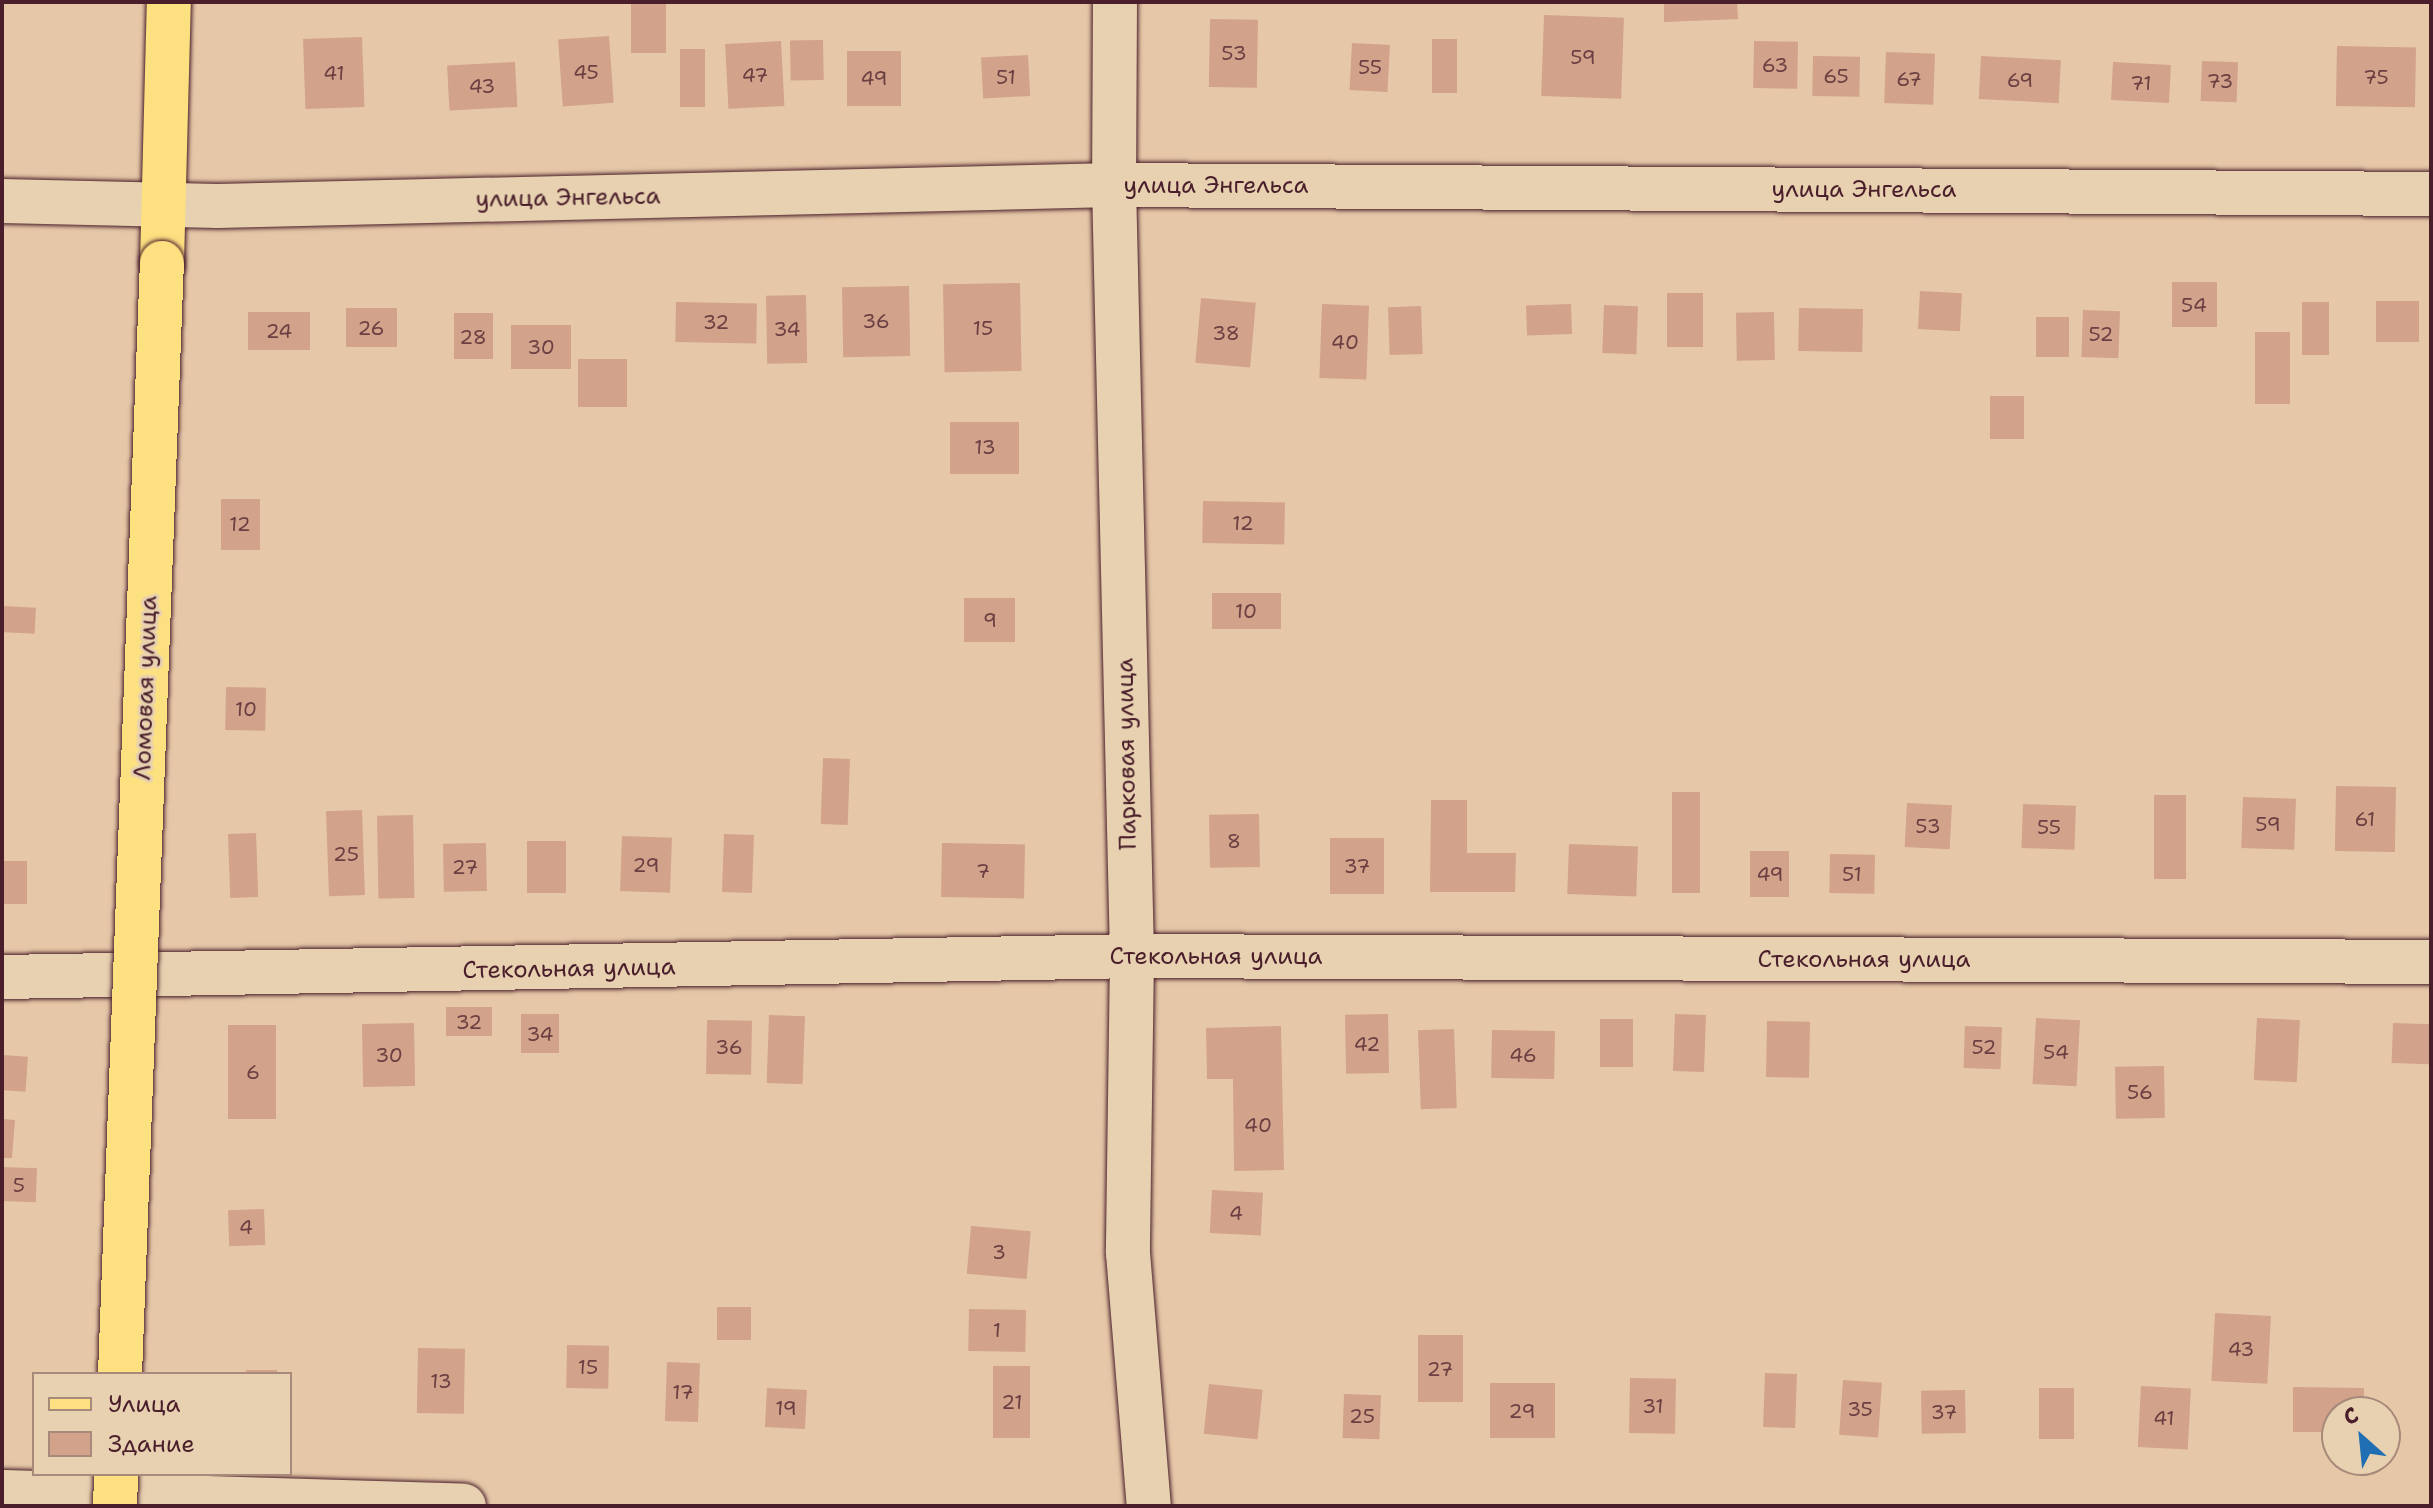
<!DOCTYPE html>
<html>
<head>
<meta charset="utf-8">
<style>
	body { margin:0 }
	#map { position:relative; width:2433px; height:1508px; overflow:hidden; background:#e6c8a8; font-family:"Shantell Sans",sans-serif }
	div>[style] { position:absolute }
	.building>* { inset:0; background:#d2a28a; transform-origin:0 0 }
	.roads { filter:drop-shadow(0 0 2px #4a1f2b) drop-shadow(0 0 2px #4a1f2b) }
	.minor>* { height:44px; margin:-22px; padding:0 22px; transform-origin:22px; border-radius:22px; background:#e7d1b0 }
	.major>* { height:44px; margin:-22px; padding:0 22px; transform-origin:22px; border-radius:22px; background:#fde080 }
	.bridges { filter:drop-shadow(0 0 2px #4a1f2b) drop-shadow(0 0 2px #4a1f2b) }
	.major-bridge>* { height:44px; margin:-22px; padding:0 22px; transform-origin:22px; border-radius:22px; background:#fde080 }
	span { translate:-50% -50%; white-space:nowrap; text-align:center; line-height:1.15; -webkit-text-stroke:6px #e7d1b0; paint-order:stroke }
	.number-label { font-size:20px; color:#6c4043 }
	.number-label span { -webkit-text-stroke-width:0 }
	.street-label { font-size:24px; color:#4a1f2b }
	.frame { position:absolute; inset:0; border:4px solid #4a1f2b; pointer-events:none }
	.legend { position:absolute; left:32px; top:1372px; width:260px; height:104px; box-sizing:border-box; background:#e7d1b0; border:2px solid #a88a7b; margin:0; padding:10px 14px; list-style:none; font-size:24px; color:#4a1f2b }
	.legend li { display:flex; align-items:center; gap:16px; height:40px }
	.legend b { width:40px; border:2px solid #a88a7b }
	.north { position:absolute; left:2321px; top:1396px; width:80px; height:80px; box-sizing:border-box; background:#e7d1b0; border:2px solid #a88a7b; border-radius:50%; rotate:333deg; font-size:22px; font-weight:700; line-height:32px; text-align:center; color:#4a1f2b }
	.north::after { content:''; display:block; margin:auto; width:28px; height:36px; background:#1f6fb2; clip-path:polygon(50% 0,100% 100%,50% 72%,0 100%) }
</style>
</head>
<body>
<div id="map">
	<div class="building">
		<i style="left:631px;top:2px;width:35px;height:51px"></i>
		<i style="clip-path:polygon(1664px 2px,1737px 2px,1738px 19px,1664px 22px)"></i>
		<i style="left:1544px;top:15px;width:80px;height:81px;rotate:2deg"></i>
		<i style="left:1210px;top:19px;width:48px;height:68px;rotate:1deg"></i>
		<i style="left:609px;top:36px;width:67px;height:51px;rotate:86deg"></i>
		<i style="left:362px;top:37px;width:70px;height:59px;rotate:88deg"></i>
		<i style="left:1432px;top:39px;width:25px;height:54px"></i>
		<i style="left:823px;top:40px;width:40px;height:33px;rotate:89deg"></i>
		<i style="left:781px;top:41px;width:65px;height:56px;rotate:87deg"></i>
		<i style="left:1754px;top:41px;width:44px;height:47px;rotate:1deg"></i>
		<i style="left:1352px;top:43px;width:38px;height:47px;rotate:3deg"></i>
		<i style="left:2337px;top:46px;width:79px;height:60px;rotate:1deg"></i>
		<i style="left:680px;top:49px;width:25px;height:58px"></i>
		<i style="left:847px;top:51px;width:54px;height:55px"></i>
		<i style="left:1886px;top:52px;width:49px;height:51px;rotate:2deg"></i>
		<i style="left:1028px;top:55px;width:41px;height:47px;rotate:87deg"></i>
		<i style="left:1813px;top:56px;width:47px;height:40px;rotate:1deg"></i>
		<i style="left:1981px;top:56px;width:80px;height:43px;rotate:3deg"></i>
		<i style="left:2202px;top:61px;width:36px;height:40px;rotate:2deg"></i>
		<i style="left:515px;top:62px;width:45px;height:68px;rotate:87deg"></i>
		<i style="left:2113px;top:62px;width:58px;height:38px;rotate:3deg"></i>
		<i style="left:2172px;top:282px;width:45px;height:45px"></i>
		<i style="left:1020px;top:283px;width:88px;height:77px;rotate:89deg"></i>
		<i style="left:909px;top:286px;width:70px;height:67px;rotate:89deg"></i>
		<i style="left:1920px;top:291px;width:42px;height:38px;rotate:3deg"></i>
		<i style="left:1667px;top:293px;width:36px;height:54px"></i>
		<i style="left:806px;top:295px;width:68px;height:40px;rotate:89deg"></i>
		<i style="left:1201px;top:298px;width:55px;height:65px;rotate:5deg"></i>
		<i style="left:2376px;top:301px;width:43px;height:41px"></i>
		<i style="left:676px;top:302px;width:81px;height:40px;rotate:1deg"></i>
		<i style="left:2302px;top:302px;width:27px;height:53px"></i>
		<i style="left:1322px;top:304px;width:47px;height:74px;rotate:2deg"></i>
		<i style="left:1571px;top:304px;width:30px;height:45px;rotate:88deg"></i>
		<i style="left:1604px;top:305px;width:34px;height:48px;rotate:2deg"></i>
		<i style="left:1421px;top:306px;width:48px;height:33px;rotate:88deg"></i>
		<i style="left:346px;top:308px;width:51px;height:39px"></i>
		<i style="left:1799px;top:308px;width:64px;height:43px;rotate:1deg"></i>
		<i style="left:2083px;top:310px;width:37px;height:47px;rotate:2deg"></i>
		<i style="left:248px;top:312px;width:62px;height:38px"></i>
		<i style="left:1774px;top:312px;width:48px;height:38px;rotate:89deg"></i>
		<i style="left:493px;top:313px;width:46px;height:39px;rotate:90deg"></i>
		<i style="left:2069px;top:317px;width:40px;height:33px;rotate:90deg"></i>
		<i style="left:511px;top:325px;width:60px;height:44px"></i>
		<i style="left:2255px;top:332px;width:35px;height:72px"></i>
		<i style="left:578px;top:359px;width:49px;height:48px"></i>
		<i style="left:1990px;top:396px;width:34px;height:43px"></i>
		<i style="left:950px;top:422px;width:69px;height:52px"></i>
		<i style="left:221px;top:499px;width:39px;height:51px"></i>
		<i style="left:1203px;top:501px;width:82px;height:42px;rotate:1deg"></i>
		<i style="left:1212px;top:593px;width:69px;height:36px"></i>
		<i style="left:964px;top:598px;width:51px;height:44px"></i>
		<i style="left:2px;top:606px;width:34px;height:26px;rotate:3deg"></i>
		<i style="left:226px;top:687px;width:40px;height:43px;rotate:1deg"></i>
		<i style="left:823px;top:758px;width:27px;height:66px;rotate:2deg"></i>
		<i style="left:2336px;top:786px;width:60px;height:65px;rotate:1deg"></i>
		<i style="left:1672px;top:792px;width:28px;height:101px"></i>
		<i style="left:2154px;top:795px;width:32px;height:84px"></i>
		<i style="left:2243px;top:797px;width:53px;height:51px;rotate:2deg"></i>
		<i style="clip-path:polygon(1431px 800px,1467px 800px,1467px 853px,1516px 853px,1515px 892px,1430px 892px)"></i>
		<i style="left:1907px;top:803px;width:45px;height:44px;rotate:3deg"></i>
		<i style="left:2023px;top:804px;width:53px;height:44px;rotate:2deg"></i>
		<i style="left:362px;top:810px;width:85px;height:36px;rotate:88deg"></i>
		<i style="left:1259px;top:814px;width:53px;height:50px;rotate:89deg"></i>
		<i style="left:413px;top:815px;width:83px;height:36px;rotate:89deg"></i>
		<i style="left:256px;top:833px;width:64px;height:28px;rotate:88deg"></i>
		<i style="left:724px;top:834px;width:30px;height:58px;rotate:2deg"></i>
		<i style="left:622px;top:836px;width:50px;height:55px;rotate:2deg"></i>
		<i style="left:1330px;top:838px;width:54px;height:56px"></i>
		<i style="left:527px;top:841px;width:39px;height:52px"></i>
		<i style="left:486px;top:843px;width:48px;height:43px;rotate:89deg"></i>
		<i style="left:942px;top:843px;width:83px;height:54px;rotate:1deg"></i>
		<i style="left:1569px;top:844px;width:69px;height:50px;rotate:2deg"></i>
		<i style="left:1750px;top:851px;width:39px;height:46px"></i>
		<i style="left:1830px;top:854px;width:45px;height:39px;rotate:1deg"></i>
		<i style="left:2px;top:861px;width:25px;height:43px"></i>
		<i style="left:492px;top:1007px;width:29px;height:46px;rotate:90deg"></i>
		<i style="left:521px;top:1014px;width:38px;height:39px"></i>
		<i style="left:1388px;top:1014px;width:59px;height:43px;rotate:89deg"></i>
		<i style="left:1675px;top:1014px;width:31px;height:57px;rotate:2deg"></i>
		<i style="left:769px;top:1015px;width:36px;height:68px;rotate:2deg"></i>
		<i style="left:2036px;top:1018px;width:44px;height:66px;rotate:3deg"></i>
		<i style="left:2257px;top:1018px;width:43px;height:62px;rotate:3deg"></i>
		<i style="left:1600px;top:1019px;width:33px;height:48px"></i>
		<i style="left:707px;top:1020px;width:45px;height:54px;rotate:1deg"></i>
		<i style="left:1767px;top:1021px;width:43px;height:56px;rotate:1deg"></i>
		<i style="left:414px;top:1023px;width:63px;height:52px;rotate:89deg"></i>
		<i style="left:2393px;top:1023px;width:38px;height:40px;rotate:2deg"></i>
		<i style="left:228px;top:1025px;width:48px;height:94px"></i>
		<i style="clip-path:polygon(1281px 1026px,1284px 1170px,1234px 1171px,1233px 1079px,1207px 1079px,1206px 1028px)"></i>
		<i style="left:1965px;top:1026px;width:37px;height:42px;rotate:2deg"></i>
		<i style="left:1454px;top:1029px;width:79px;height:36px;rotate:88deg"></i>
		<i style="left:1492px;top:1030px;width:63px;height:48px;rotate:1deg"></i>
		<i style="left:2px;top:1055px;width:26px;height:35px;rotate:4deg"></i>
		<i style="left:2164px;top:1066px;width:52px;height:49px;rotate:89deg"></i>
		<i style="clip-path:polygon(2px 1119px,15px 1120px,12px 1158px,2px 1158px)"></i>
		<i style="left:2px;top:1167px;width:35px;height:34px;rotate:2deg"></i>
		<i style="left:1212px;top:1190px;width:51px;height:43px;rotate:3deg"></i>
		<i style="left:264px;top:1209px;width:36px;height:36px;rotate:88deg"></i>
		<i style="left:971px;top:1226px;width:60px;height:48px;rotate:5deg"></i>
		<i style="left:717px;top:1307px;width:34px;height:33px"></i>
		<i style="left:969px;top:1309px;width:57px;height:42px;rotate:1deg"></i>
		<i style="left:2215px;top:1313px;width:56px;height:68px;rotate:3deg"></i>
		<i style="left:1418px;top:1335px;width:45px;height:67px"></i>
		<i style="left:567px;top:1345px;width:42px;height:43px;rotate:1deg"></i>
		<i style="left:418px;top:1348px;width:47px;height:65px;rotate:1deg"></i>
		<i style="left:667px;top:1362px;width:33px;height:59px;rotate:2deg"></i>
		<i style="left:1030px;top:1366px;width:72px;height:37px;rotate:90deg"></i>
		<i style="left:246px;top:1370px;width:31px;height:4px"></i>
		<i style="left:1765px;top:1373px;width:32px;height:54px;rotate:2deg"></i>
		<i style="left:1630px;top:1378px;width:46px;height:55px;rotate:1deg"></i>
		<i style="left:1843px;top:1380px;width:39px;height:55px;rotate:4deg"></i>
		<i style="left:1490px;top:1383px;width:65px;height:55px"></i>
		<i style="left:1209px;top:1384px;width:54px;height:50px;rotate:6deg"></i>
		<i style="left:2141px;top:1386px;width:50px;height:61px;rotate:3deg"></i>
		<i style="clip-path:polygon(2293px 1387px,2364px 1388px,2364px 1412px,2337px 1412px,2337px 1432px,2293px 1432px)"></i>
		<i style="left:767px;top:1388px;width:40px;height:39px;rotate:3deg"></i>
		<i style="left:2039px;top:1388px;width:35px;height:51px"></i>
		<i style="left:1965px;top:1390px;width:43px;height:44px;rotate:89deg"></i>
		<i style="left:1344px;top:1394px;width:37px;height:44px;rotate:2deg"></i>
	</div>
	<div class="roads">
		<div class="minor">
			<i style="left:1115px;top:2px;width:183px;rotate:90.3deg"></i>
			<i style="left:1114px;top:185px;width:771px;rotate:88.66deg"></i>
			<i style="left:1132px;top:956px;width:297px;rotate:90.8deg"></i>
			<i style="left:1128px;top:1253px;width:254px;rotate:85.3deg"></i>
			<i style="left:2px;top:201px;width:216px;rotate:1.3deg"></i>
			<i style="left:218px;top:206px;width:896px;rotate:-1.34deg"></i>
			<i style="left:1114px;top:185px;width:1317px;rotate:0.39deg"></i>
			<i style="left:2px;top:977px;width:1130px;rotate:-1.06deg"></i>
			<i style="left:1132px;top:956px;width:1299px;rotate:0.26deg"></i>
			<i style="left:2px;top:1492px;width:462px;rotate:1.7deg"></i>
		</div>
		<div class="major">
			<i style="left:162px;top:263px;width:261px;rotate:-88.5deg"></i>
		</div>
	</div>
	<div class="bridges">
		<div class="major-bridge">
			<i style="left:120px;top:1374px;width:1112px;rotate:-87.84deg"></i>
			<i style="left:115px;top:1506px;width:32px;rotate:-88deg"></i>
		</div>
	</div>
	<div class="number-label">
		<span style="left:1234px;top:53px">53</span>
		<span style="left:1583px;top:57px">59</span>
		<span style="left:1775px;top:65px">63</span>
		<span style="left:1370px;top:67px">55</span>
		<span style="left:586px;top:72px">45</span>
		<span style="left:334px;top:73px">41</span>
		<span style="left:755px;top:75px">47</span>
		<span style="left:1836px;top:76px">65</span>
		<span style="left:1006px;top:77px">51</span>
		<span style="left:2376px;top:77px">75</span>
		<span style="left:874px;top:78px">49</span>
		<span style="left:1909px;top:79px">67</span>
		<span style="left:2020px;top:80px">69</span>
		<span style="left:2220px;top:81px">73</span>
		<span style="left:2141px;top:83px">71</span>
		<span style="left:482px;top:86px">43</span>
		<span style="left:2194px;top:305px">54</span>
		<span style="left:876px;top:321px">36</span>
		<span style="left:716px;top:322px">32</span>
		<span style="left:371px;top:328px">26</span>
		<span style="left:983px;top:328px">15</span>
		<span style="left:787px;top:329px">34</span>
		<span style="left:279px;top:331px">24</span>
		<span style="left:1226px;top:333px">38</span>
		<span style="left:2101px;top:334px">52</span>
		<span style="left:473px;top:337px">28</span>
		<span style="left:1345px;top:342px">40</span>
		<span style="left:541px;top:347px">30</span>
		<span style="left:985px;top:447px">13</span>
		<span style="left:1243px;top:523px">12</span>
		<span style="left:240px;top:524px">12</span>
		<span style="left:1246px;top:611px">10</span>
		<span style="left:990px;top:620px">9</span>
		<span style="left:246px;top:709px">10</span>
		<span style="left:2365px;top:819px">61</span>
		<span style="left:2268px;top:824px">59</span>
		<span style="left:1928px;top:826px">53</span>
		<span style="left:2049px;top:827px">55</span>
		<span style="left:1234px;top:841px">8</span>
		<span style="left:346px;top:854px">25</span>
		<span style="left:646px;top:865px">29</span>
		<span style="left:1357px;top:866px">37</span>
		<span style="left:465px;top:867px">27</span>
		<span style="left:983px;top:871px">7</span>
		<span style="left:1770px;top:874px">49</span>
		<span style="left:1852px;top:874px">51</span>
		<span style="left:469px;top:1022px">32</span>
		<span style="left:540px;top:1034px">34</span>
		<span style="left:1367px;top:1044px">42</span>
		<span style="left:729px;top:1047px">36</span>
		<span style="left:1984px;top:1047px">52</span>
		<span style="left:2056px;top:1052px">54</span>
		<span style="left:389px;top:1055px">30</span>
		<span style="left:1523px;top:1055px">46</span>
		<span style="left:253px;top:1072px">6</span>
		<span style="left:2140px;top:1092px">56</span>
		<span style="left:1258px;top:1125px">40</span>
		<span style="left:19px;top:1185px">5</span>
		<span style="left:1236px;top:1213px">4</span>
		<span style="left:246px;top:1227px">4</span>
		<span style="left:999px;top:1252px">3</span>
		<span style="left:997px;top:1330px">1</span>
		<span style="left:2241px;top:1349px">43</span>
		<span style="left:588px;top:1367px">15</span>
		<span style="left:1440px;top:1369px">27</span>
		<span style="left:441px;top:1381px">13</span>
		<span style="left:683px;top:1392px">17</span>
		<span style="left:1012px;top:1402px">21</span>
		<span style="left:1653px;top:1406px">31</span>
		<span style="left:786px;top:1408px">19</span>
		<span style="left:1860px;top:1409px">35</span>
		<span style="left:1522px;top:1411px">29</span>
		<span style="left:1944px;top:1412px">37</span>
		<span style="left:1362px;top:1416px">25</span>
		<span style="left:2164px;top:1418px">41</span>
	</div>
	<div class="street-label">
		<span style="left:1216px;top:186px">улица Энгельса</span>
		<span style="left:1864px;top:190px">улица Энгельса</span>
		<span style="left:568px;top:198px;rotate:-1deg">улица Энгельса</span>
		<span style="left:146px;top:688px;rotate:-88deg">Ломовая улица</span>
		<span style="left:1127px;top:754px;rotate:-91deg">Парковая улица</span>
		<span style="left:1216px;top:957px">Стекольная улица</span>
		<span style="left:1864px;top:960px">Стекольная улица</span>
		<span style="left:569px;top:969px;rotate:-1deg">Стекольная улица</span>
	</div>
	<div class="frame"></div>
	<ul class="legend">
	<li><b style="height:10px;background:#fde080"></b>Улица</li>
	<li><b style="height:22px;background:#d2a28a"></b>Здание</li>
	</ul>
	<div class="north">С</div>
</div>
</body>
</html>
